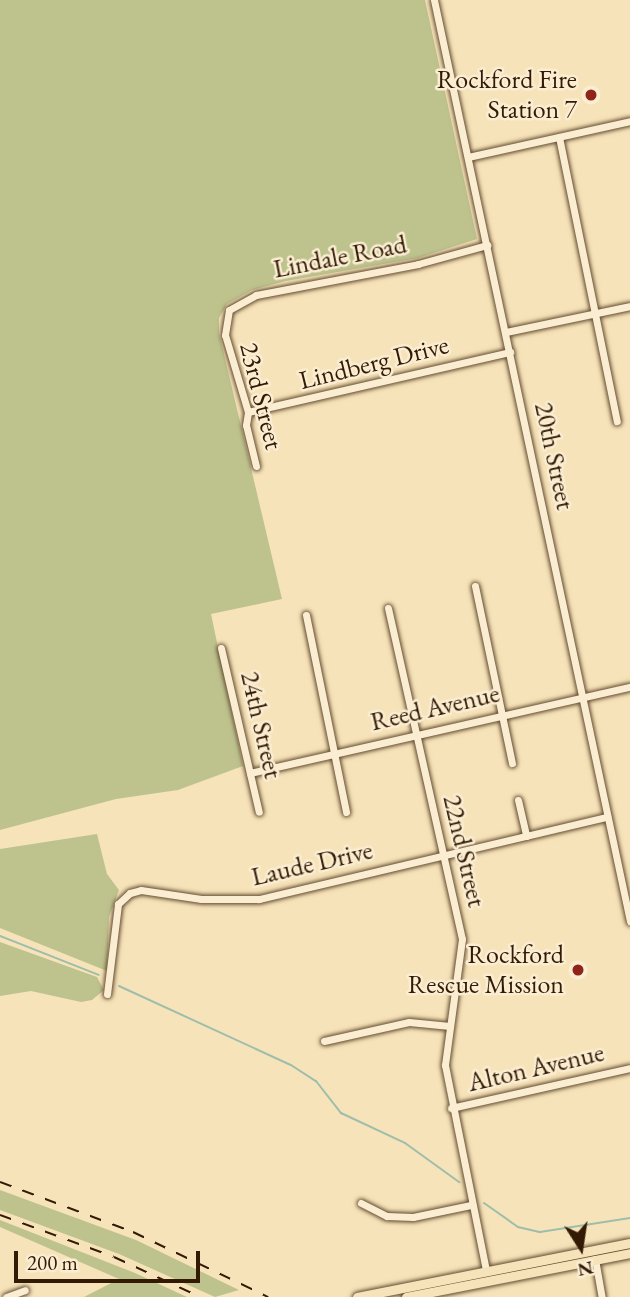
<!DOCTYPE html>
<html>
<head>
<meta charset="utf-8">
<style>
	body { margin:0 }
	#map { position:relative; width:630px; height:1297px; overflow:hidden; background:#f7e3b9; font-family:"EB Garamond",serif }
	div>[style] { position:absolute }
	.green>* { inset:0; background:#bec38e }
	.stream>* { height:2px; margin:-1px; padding:0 1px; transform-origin:1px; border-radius:1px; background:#9ebeab }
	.roads { filter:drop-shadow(0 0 2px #634c31) drop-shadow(0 0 2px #634c31) }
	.minor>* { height:7px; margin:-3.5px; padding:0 3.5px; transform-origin:3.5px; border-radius:3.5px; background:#faedd2 }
	.major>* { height:9px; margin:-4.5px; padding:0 4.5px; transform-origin:4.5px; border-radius:4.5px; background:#f7e3b9 }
	.rail>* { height:2px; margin-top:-1px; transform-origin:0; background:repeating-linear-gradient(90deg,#321a04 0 12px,transparent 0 24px) }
	.dots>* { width:19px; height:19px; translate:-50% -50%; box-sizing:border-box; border:4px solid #faedd2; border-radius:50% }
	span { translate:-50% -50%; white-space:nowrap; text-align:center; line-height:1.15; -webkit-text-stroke:5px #faedd2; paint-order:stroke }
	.poi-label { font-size:26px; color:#321a04 }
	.right { translate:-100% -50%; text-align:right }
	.street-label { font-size:26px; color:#321a04 }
	.north { position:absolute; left:546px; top:1213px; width:70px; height:70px; -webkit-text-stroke:5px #faedd2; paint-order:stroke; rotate:168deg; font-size:19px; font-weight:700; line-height:28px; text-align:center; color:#321a04 }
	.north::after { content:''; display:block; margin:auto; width:24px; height:32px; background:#321a04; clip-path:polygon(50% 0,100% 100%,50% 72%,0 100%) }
	.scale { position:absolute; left:14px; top:1251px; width:186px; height:32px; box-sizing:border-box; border:4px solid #321a04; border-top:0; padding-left:9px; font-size:21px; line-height:24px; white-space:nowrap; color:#321a04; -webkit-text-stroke:5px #faedd2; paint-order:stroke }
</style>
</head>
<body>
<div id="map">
	<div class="green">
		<i style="clip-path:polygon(0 0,425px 0,477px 239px,418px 258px,286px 281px,252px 290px,227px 304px,219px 318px,219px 333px,282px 599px,211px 614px,243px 766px,178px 790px,116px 799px,0 830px)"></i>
		<i style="clip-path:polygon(97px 834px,107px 874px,119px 890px,109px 917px,107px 971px,0 928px,0 849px)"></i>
		<i style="clip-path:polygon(0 942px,97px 977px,104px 990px,92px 1000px,81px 1002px,31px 991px,0 996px)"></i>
		<i style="clip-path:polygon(0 1190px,136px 1240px,239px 1290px,215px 1297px,119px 1254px,0 1210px)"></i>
		<i style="clip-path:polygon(0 1220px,135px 1273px,187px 1297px,84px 1297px,119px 1279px,0 1227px)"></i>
	</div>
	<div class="stream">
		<i style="left:0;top:936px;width:106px;rotate:21.5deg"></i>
		<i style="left:119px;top:986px;width:189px;rotate:24.7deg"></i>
		<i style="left:291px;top:1065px;width:30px;rotate:33deg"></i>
		<i style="left:316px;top:1081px;width:41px;rotate:52deg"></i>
		<i style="left:341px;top:1113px;width:71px;rotate:25.1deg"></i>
		<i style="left:405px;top:1143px;width:67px;rotate:35.8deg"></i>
		<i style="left:484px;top:1203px;width:42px;rotate:35.2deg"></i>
		<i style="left:518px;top:1227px;width:23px;rotate:13deg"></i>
		<i style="left:540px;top:1232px;width:91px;rotate:-8.8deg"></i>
	</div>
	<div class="roads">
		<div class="minor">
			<i style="left:434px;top:0;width:942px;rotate:77.99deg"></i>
			<i style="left:559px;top:137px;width:290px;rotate:78.5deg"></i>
			<i style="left:468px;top:157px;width:166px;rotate:-12.5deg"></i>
			<i style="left:506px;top:332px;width:127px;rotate:-11.8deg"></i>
			<i style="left:248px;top:412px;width:269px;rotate:-12.9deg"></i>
			<i style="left:256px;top:466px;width:42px;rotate:-103.7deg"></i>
			<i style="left:246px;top:425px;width:13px;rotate:-81deg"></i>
			<i style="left:248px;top:412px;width:80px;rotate:-106.6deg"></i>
			<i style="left:225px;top:335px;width:25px;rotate:-81deg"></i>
			<i style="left:229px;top:310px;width:31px;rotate:-29deg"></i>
			<i style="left:256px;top:295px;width:165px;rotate:-10.8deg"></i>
			<i style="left:418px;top:264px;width:72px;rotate:-15.4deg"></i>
			<i style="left:475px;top:586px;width:181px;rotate:78.2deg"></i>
			<i style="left:388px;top:608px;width:339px;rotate:77.4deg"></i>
			<i style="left:462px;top:939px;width:127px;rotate:97.7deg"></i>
			<i style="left:445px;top:1065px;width:210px;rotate:78.7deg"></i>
			<i style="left:306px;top:615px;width:201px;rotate:78.5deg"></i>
			<i style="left:221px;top:648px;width:168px;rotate:77deg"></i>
			<i style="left:250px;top:773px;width:390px;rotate:-12.8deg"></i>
			<i style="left:518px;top:800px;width:37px;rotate:77deg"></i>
			<i style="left:107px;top:994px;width:91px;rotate:-83deg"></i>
			<i style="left:118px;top:904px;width:16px;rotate:-43deg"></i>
			<i style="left:130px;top:893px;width:11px;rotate:-15deg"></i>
			<i style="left:141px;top:890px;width:61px;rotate:8.5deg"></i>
			<i style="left:201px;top:899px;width:58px"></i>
			<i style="left:259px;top:899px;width:358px;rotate:-13.3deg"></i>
			<i style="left:324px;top:1041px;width:87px;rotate:-12.6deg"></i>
			<i style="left:409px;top:1022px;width:41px;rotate:5.6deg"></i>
			<i style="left:451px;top:1108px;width:183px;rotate:-12.6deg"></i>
			<i style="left:361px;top:1203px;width:29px;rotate:27deg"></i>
			<i style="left:387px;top:1216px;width:26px;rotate:2deg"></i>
			<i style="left:413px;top:1217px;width:59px;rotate:-11.7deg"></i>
			<i style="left:595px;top:1259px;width:39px;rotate:80deg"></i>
			<i style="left:6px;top:1297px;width:20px;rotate:-20deg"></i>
		</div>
		<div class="major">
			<i style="left:357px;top:1297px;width:278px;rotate:-11.2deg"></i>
			<i style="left:406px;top:1297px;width:228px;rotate:-11.1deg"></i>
		</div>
	</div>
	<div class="rail">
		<i style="left:0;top:1182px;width:142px;rotate:20.6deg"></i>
		<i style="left:133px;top:1232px;width:150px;rotate:25.7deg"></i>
		<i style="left:0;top:1215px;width:121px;rotate:20.2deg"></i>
		<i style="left:114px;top:1257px;width:95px;rotate:24.9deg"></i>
	</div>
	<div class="dots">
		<i style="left:591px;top:95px;background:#8f2418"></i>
		<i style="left:578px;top:970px;background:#8f2418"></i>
	</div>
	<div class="poi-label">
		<span class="right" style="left:577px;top:95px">Rockford Fire<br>Station 7</span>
		<span class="right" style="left:564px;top:970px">Rockford<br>Rescue Mission</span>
	</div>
	<div class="street-label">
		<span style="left:340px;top:257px;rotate:-11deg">Lindale Road</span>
		<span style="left:374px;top:363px;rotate:-14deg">Lindberg Drive</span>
		<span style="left:261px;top:396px;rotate:76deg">23rd Street</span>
		<span style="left:554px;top:456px;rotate:78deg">20th Street</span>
		<span style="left:435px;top:708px;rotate:-13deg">Reed Avenue</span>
		<span style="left:261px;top:725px;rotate:77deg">24th Street</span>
		<span style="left:464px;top:851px;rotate:77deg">22nd Street</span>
		<span style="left:312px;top:864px;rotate:-13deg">Laude Drive</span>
		<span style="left:536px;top:1068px;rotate:-13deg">Alton Avenue</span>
	</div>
	<div class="north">N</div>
	<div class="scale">200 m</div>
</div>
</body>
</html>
